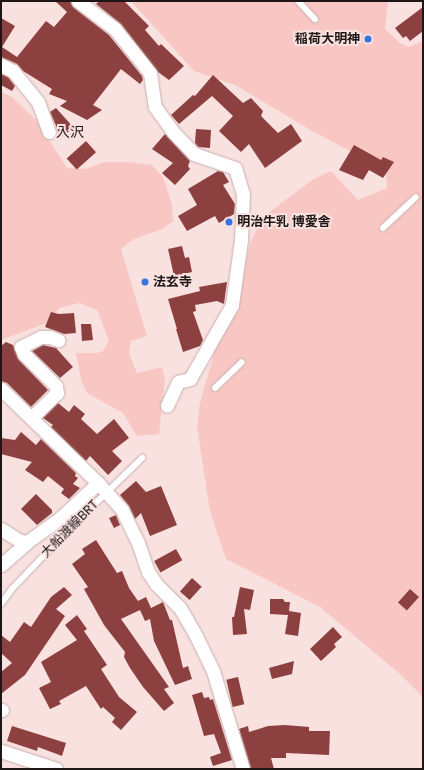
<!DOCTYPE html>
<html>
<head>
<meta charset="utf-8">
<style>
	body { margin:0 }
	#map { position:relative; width:424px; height:770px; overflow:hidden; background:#f9e1df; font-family:Poppins,"Noto Sans JP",sans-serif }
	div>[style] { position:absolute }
	.green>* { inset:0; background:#f8c7c4 }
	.building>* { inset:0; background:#8d4040; transform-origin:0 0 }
	.roads { filter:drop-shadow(0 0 1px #c7b0af) drop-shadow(0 0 1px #c7b0af) }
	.service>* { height:6px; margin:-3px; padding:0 3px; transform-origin:3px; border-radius:3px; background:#fff }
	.minor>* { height:13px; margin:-6.5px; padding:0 6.5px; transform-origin:6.5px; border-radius:6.5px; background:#fff }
	.dots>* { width:11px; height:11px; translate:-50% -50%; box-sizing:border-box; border:2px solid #f9e1df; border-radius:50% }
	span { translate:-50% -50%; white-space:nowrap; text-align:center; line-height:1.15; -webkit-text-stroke:4px #f9e1df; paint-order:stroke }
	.poi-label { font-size:13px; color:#1e1616; font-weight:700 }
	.right { translate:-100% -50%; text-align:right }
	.left { translate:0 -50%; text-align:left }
	.street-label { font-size:13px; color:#1e1616 }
	.neighbourhood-label { font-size:14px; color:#1e1616 }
	.frame { position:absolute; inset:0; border:2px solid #1e1616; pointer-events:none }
</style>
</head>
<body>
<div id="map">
	<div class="green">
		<i style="clip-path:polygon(131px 1px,388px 1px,385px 29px,400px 43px,409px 47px,423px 41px,423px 697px,400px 674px,320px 607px,226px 559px,210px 512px,197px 426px,200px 402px,218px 340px,241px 287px,250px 243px,263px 217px,312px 180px,331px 171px,358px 200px,387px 188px,386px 170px,314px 132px,235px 85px,194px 71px)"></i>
		<i style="clip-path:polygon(1px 92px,12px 97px,37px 121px,67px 168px,85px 169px,104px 162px,128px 162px,152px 165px,163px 177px,172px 204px,173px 221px,162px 229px,134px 239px,121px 249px,147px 336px,131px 341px,129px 353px,137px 373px,162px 367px,165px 379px,159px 434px,137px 436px,123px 413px,87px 393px,81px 380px,76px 353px,97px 353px,103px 351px,109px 341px,97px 310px,79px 303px,60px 308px,44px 324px,1px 340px)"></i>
	</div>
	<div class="building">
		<i style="clip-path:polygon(55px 1px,70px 1px,73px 7px,109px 35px,142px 76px,143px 80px,140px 84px,121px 69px,93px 105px,102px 110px,87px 120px,60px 106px,67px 101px,49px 94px,52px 89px,23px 71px,17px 64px,1px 57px,1px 18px,15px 26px,2px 47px,17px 57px,46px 21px,54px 27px,67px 12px)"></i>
		<i style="clip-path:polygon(99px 1px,124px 1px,149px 26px,145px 30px,159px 46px,161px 44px,184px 66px,169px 80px,158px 72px,121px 24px,96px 4px)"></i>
		<i style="clip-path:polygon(423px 7px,423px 31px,410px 41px,406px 36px,403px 38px,395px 28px)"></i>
		<i style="clip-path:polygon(1px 74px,8px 77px,15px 86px,12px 91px,1px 85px)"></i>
		<i style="clip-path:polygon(213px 75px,243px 103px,251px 98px,263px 111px,261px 116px,278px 133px,291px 124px,302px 141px,265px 168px,249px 144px,241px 152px,219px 131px,233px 116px,212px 96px,179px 124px,171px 115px,193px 95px,195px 96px)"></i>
		<i style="clip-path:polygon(56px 108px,74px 128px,61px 137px,50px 112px)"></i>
		<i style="clip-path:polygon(196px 129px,211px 130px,210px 148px,198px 147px,195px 143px)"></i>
		<i style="clip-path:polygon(165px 134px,190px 161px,188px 166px,190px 169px,175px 185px,162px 173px,173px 163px,152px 149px)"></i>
		<i style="left:86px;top:141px;width:15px;height:26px;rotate:48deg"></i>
		<i style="clip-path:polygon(354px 145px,381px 160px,383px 157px,394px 162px,383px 178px,369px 170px,363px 180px,339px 170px)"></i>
		<i style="clip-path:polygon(218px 171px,223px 172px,229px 182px,223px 185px,235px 204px,234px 214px,219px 223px,215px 216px,187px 231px,178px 216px,197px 205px,188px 189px)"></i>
		<i style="clip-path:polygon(182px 246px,185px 258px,189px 257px,192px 272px,174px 276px,168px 249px)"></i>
		<i style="clip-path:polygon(227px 282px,224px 304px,217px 301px,195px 305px,196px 311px,193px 312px,203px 340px,200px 346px,183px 352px,176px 329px,177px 329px,168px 299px,200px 291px,199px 287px)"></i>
		<i style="clip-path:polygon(51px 312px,59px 314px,74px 313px,76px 333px,64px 334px,45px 327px)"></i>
		<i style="clip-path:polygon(81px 324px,91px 324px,93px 340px,82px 341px)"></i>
		<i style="clip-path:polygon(6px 342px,13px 345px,18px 359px,48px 390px,31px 407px,7px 383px,1px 381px,1px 346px)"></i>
		<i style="clip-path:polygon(43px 345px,56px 348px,73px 367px,60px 378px,32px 351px)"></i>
		<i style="clip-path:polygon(58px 403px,69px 412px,74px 405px,85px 414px,81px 419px,97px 434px,114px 419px,129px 438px,112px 451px,122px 461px,108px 475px,90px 456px,86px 461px,51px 427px,53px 425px,43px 418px)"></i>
		<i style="clip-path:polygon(21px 432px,36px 445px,41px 439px,76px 473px,75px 476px,78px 478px,73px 484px,80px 488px,69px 499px,61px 493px,64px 489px,48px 476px,43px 482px,25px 470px,32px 462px,1px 454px,1px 438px,15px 440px)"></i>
		<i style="clip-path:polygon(136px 481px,146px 492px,161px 486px,177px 525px,150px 536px,141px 513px,135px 519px,129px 506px,120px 495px)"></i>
		<i style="clip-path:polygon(36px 494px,52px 510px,52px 513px,37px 525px,21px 509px)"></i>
		<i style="clip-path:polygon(116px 515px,120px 525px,114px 528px,109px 518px)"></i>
		<i style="clip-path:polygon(96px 540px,117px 573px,122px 571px,129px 588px,138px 601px,146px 597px,151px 608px,163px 602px,170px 620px,172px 620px,183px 668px,188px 666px,192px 679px,175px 685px,154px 641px,150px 619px,145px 621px,140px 610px,121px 619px,169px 687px,164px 689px,174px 703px,164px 711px,143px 687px,130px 668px,124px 657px,125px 652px,104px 625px,84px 589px,88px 587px,72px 564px,85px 554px,82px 549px)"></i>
		<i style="left:176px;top:549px;width:13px;height:25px;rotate:61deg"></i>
		<i style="left:192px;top:578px;width:13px;height:18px;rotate:42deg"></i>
		<i style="clip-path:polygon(64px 587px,72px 595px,56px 609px,65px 616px,25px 675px,1px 694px,1px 672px,12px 663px,1px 653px,1px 635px,10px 642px,24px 622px,31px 627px,51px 597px)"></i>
		<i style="clip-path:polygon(240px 587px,254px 590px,250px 610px,244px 609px,247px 634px,233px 635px,232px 617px,234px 617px)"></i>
		<i style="left:410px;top:589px;width:12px;height:18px;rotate:42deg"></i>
		<i style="clip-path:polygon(270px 599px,283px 599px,285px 602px,290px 602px,289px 611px,301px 613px,298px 636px,285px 634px,288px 615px,270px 614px)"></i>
		<i style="clip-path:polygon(77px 615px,87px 629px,84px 631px,107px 665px,101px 669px,119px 697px,137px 712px,121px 730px,112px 722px,115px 718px,103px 707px,101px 709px,86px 686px,59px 701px,61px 704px,50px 709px,39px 688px,51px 682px,41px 662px,77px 640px,65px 625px)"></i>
		<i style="clip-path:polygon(333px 627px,342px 637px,334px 644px,336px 647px,321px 661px,310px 649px)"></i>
		<i style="clip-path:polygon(294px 661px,292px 674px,272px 679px,269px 668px)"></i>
		<i style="left:238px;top:677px;width:28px;height:12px;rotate:77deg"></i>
		<i style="clip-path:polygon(202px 692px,204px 698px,209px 697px,210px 700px,213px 699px,232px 760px,213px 766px,210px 757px,221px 753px,214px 734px,204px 736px,192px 695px)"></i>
		<i style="clip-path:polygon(285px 725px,309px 727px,309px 731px,330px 731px,329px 755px,286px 753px,286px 758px,271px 758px,274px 769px,251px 769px,239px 729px,248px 726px,249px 732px,268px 726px)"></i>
		<i style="clip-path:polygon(12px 726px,66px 743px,62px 756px,38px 747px,37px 751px,7px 741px)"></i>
	</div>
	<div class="roads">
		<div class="service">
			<i style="left:298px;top:1px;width:25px;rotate:47deg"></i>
			<i style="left:383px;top:228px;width:45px;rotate:-43.2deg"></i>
			<i style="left:215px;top:388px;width:37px;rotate:-44deg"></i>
			<i style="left:1px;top:604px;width:19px;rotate:-54deg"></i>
			<i style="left:12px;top:589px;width:80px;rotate:-46.5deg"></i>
			<i style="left:67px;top:531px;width:105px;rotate:-44.2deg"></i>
		</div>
		<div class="minor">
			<i style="left:78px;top:1px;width:46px;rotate:37.1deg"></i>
			<i style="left:115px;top:29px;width:56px;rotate:51.5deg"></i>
			<i style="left:150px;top:73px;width:34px;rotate:82deg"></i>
			<i style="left:155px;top:107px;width:32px;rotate:54deg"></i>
			<i style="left:174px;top:133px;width:29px;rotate:46deg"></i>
			<i style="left:194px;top:154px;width:43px;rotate:18.9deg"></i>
			<i style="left:235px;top:168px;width:27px;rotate:73deg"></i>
			<i style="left:243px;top:194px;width:46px;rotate:92.5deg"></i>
			<i style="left:241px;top:240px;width:66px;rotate:97.9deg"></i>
			<i style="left:232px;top:305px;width:85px;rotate:119.6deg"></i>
			<i style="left:190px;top:379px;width:12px;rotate:166deg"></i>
			<i style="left:178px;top:382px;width:26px;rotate:115deg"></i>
			<i style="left:1px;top:65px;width:13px;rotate:27deg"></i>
			<i style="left:13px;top:71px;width:40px;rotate:51deg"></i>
			<i style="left:38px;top:102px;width:32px;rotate:70deg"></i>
			<i style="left:1px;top:389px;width:135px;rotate:44.1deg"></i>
			<i style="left:98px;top:483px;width:36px;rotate:48deg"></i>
			<i style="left:122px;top:510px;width:37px;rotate:64deg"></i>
			<i style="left:138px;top:543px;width:31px;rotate:71deg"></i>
			<i style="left:148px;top:572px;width:14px;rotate:56deg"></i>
			<i style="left:156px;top:584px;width:34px;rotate:45deg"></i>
			<i style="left:180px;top:608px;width:32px;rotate:60deg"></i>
			<i style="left:196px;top:636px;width:39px;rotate:64deg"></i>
			<i style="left:213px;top:671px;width:102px;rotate:73deg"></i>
			<i style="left:31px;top:418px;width:36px;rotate:-44deg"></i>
			<i style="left:57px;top:393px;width:7px;rotate:-98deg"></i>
			<i style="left:56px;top:386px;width:45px;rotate:-135deg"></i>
			<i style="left:24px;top:354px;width:8px;rotate:-113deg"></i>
			<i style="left:21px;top:347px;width:22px;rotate:-27deg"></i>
			<i style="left:41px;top:337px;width:9px"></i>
			<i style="left:50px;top:337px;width:9px;rotate:21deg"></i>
			<i style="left:1px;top:529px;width:22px;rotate:32deg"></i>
			<i style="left:20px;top:541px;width:7px;rotate:8deg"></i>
			<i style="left:1px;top:565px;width:35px;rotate:-41deg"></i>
			<i style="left:27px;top:542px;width:41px;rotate:-36deg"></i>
			<i style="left:60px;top:518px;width:52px;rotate:-42.6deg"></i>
			<i style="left:1px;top:710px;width:1px"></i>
			<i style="left:1px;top:751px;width:58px;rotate:18.1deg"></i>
		</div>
	</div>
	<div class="dots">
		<i style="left:368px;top:39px;background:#3274e2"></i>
		<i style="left:229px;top:222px;background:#3274e2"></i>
		<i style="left:145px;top:282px;background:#3274e2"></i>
	</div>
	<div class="poi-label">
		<span class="right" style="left:360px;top:39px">稲荷大明神</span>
		<span class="left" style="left:237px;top:222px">明治牛乳 博愛舎</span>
		<span class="left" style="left:153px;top:282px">法玄寺</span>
	</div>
	<div class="street-label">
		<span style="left:70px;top:529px;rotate:-45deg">大船渡線BRT</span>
	</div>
	<div class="neighbourhood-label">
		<span style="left:70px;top:132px">入沢</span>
	</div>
	<div class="frame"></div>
</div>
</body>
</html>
